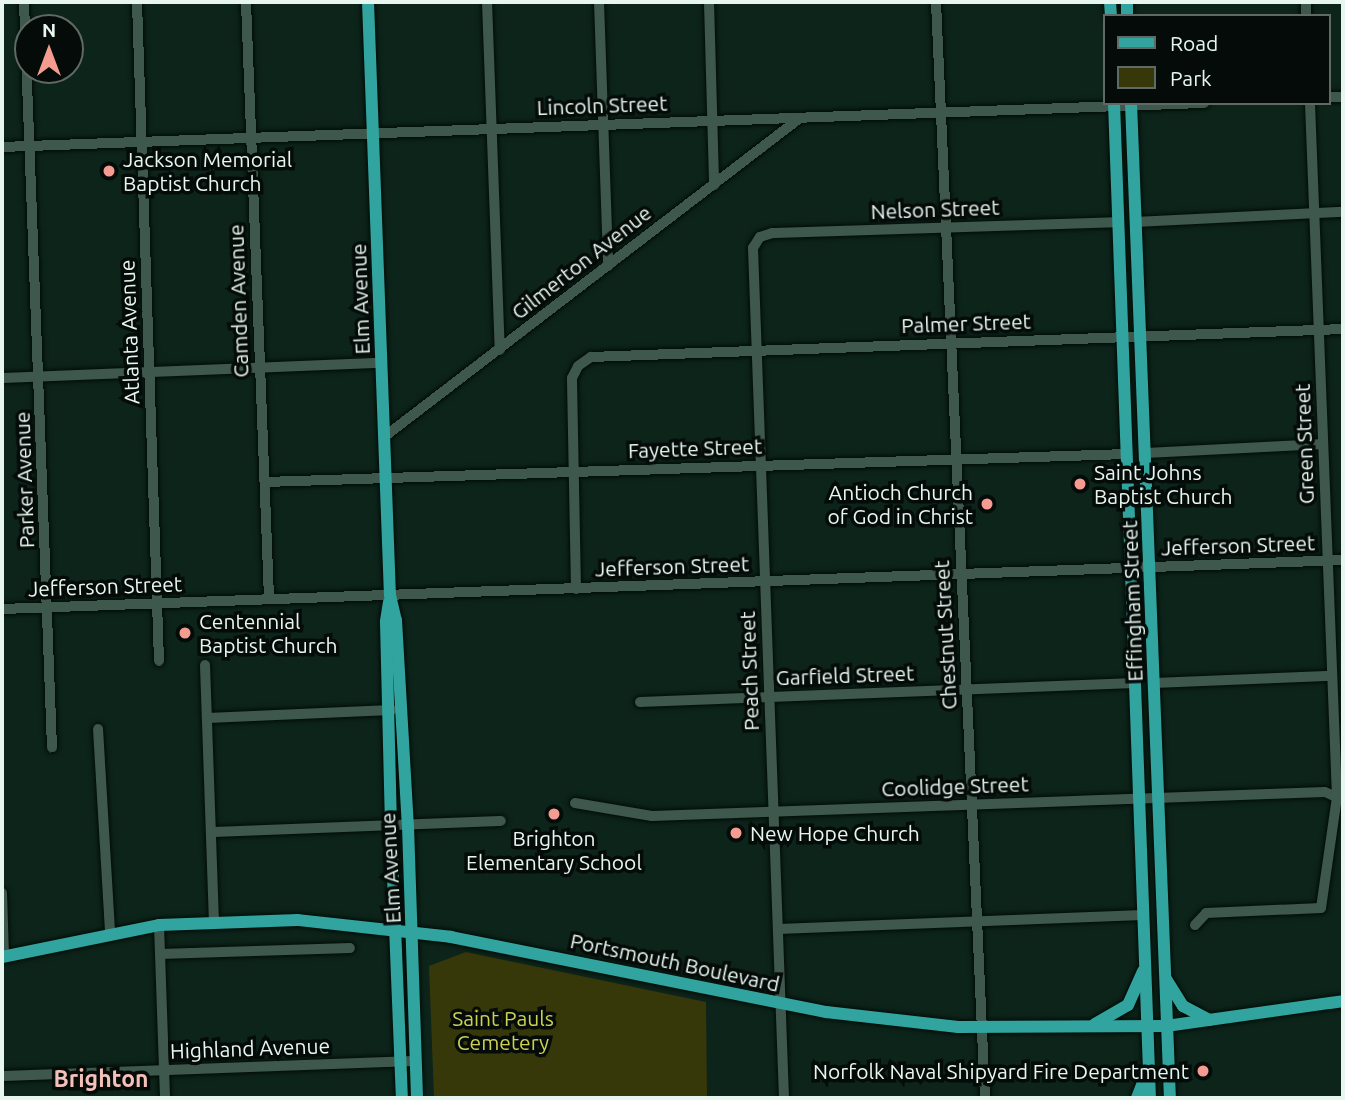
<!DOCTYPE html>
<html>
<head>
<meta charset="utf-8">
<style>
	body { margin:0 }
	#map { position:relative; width:1345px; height:1100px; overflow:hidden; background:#0d241b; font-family:Ubuntu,sans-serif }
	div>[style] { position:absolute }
	.green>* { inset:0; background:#373809 }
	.roads { filter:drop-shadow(0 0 2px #000d06) drop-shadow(0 0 2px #000d06) }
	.minor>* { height:10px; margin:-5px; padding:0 5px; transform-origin:5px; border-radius:5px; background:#3f584d }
	.major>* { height:12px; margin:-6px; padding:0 6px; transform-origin:6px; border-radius:6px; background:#32a49f }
	.dots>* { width:19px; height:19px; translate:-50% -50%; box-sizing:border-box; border:4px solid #040b08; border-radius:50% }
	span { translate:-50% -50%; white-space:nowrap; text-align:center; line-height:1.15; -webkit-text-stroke:7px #040b08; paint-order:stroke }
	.street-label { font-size:21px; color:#e8f6f0 }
	.poi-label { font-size:21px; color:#e8f6f0 }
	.left { translate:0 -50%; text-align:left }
	.right { translate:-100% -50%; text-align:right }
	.park-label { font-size:21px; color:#ccd053 }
	.neighbourhood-label { font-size:23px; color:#f4c1b9; font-weight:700 }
	.frame { position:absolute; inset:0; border:4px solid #e8f6f0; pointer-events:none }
	.legend { position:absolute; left:1103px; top:14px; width:228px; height:91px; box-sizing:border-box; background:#040b08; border:2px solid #5f6965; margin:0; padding:9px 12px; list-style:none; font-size:21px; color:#e8f6f0 }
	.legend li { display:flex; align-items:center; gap:14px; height:35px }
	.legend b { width:35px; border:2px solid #5f6965 }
	.north { position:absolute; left:14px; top:14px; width:70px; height:70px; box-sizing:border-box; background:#040b08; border:2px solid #5f6965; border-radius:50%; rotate:0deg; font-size:19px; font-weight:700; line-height:28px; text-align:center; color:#e8f6f0 }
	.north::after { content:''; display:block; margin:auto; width:24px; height:32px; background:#f59c91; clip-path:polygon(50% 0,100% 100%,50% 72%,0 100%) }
</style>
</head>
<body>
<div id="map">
	<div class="green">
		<i style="clip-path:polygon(466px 952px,706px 1002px,707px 1098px,434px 1098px,429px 966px)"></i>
	</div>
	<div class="roads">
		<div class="minor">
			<i style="left:24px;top:2px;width:746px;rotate:87.85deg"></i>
			<i style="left:137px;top:2px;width:659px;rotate:88.09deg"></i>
			<i style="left:246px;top:2px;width:597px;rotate:87.79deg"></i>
			<i style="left:487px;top:2px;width:348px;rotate:87.9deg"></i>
			<i style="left:599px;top:2px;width:264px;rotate:88deg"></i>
			<i style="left:709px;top:2px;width:183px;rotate:88.4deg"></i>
			<i style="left:936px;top:2px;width:1097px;rotate:87.44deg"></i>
			<i style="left:1306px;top:2px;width:14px;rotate:90deg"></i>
			<i style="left:1329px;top:97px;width:14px"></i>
			<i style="left:2px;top:147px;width:1203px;rotate:-2.1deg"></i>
			<i style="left:1135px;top:222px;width:208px;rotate:-2.8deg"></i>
			<i style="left:2px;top:378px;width:380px;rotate:-2.3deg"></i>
			<i style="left:384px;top:437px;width:524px;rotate:-37.48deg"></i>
			<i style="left:1146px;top:453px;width:177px;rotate:-2.9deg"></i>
			<i style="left:265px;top:482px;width:862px;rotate:-1.86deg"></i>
			<i style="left:576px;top:589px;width:211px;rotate:-91.1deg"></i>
			<i style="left:572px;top:378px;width:13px;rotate:-63deg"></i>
			<i style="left:578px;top:366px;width:16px;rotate:-35deg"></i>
			<i style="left:591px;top:357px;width:753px;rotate:-2.13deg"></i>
			<i style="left:2px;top:609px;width:1342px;rotate:-2.09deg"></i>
			<i style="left:205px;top:665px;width:255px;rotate:88deg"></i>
			<i style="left:1154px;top:683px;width:178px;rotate:-2.3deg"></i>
			<i style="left:640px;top:702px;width:495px;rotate:-2.2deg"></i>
			<i style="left:207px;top:718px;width:185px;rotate:-2.5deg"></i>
			<i style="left:98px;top:729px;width:203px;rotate:86.6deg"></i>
			<i style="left:575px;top:803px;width:78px;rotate:9.6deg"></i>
			<i style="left:652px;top:816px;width:673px;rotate:-2.04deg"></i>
			<i style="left:1325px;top:792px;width:20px;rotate:24deg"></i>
			<i style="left:212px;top:832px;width:289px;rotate:-2.2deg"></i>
			<i style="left:2px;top:893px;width:63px;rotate:88.2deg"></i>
			<i style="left:159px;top:925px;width:173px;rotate:88deg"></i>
			<i style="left:1195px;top:925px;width:16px;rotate:-47deg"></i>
			<i style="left:1206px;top:913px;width:115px;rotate:-2.5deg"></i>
			<i style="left:1321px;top:908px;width:112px;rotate:-81.8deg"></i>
			<i style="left:1337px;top:797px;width:695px;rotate:-92.23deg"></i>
			<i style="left:778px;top:929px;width:365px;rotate:-2.2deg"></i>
			<i style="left:160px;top:954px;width:190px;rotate:-1.8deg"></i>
			<i style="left:2px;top:1076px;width:414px;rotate:-2.1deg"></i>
			<i style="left:784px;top:1098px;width:851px;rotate:-92.09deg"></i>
			<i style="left:753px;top:248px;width:13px;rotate:-58deg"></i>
			<i style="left:760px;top:237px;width:13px;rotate:-18deg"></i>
			<i style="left:772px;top:233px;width:346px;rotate:-1.8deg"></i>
		</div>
		<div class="major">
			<i style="left:368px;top:2px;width:593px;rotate:87.88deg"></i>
			<i style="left:390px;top:595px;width:26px;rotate:77deg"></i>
			<i style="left:396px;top:620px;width:206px;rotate:86.7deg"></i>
			<i style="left:408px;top:826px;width:272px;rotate:88.1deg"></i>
			<i style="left:1110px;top:2px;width:14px;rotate:86deg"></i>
			<i style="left:1127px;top:2px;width:14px;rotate:90deg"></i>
			<i style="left:1114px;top:103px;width:996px;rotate:87.93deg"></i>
			<i style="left:1131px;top:103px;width:996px;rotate:87.76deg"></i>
			<i style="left:389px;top:602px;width:20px;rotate:99deg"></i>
			<i style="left:386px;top:622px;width:205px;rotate:88.6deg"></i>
			<i style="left:391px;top:827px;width:271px;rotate:87.7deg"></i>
			<i style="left:2px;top:957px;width:160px;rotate:-11.5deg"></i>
			<i style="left:159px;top:925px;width:139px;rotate:-2.1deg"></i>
			<i style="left:298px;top:920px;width:154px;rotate:6.3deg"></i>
			<i style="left:451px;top:937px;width:382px;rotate:11.3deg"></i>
			<i style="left:826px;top:1012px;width:133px;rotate:6.5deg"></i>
			<i style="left:958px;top:1027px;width:208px;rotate:-0.3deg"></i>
			<i style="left:1166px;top:1026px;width:179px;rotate:-8deg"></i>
			<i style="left:1166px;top:979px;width:32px;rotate:58deg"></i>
			<i style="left:1183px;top:1006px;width:30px;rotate:28deg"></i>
			<i style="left:1095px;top:1024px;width:38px;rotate:-30deg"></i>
			<i style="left:1128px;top:1005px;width:37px;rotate:-66deg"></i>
			<i style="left:1137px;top:1098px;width:25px;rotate:-69deg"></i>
		</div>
	</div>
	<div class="dots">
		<i style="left:109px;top:171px;background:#f59c91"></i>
		<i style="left:1080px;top:484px;background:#f59c91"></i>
		<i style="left:987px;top:504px;background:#f59c91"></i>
		<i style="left:185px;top:633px;background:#f59c91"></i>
		<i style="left:554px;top:814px;background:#f59c91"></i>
		<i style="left:736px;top:833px;background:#f59c91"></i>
		<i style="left:1203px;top:1071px;background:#f59c91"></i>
	</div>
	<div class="street-label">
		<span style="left:602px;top:105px;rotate:-2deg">Lincoln Street</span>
		<span style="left:935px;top:209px;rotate:-2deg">Nelson Street</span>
		<span style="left:581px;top:262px;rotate:-38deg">Gilmerton Avenue</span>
		<span style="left:360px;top:299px;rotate:-92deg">Elm Avenue</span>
		<span style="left:238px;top:301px;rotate:-92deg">Camden Avenue</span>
		<span style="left:966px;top:323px;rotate:-2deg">Palmer Street</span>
		<span style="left:129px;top:332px;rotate:-92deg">Atlanta Avenue</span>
		<span style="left:1304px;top:444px;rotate:-92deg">Green Street</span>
		<span style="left:695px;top:448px;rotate:-2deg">Fayette Street</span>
		<span style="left:24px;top:480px;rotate:-92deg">Parker Avenue</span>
		<span style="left:1238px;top:545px;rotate:-2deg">Jefferson Street</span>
		<span style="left:672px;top:566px;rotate:-2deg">Jefferson Street</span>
		<span style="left:105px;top:586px;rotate:-2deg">Jefferson Street</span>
		<span style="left:1132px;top:601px;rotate:-92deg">Effingham Street</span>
		<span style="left:945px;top:635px;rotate:-93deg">Chestnut Street</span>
		<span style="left:749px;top:671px;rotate:-92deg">Peach Street</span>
		<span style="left:845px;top:675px;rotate:-2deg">Garfield Street</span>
		<span style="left:955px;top:786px;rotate:-2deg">Coolidge Street</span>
		<span style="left:390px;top:868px;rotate:-93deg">Elm Avenue</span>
		<span style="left:675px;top:962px;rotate:12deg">Portsmouth Boulevard</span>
		<span style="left:250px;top:1048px;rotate:-2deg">Highland Avenue</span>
	</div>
	<div class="poi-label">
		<span class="left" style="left:123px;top:171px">Jackson Memorial<br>Baptist Church</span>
		<span class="left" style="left:1094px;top:484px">Saint Johns<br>Baptist Church</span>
		<span class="right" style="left:973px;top:504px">Antioch Church<br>of God in Christ</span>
		<span class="left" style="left:199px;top:633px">Centennial<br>Baptist Church</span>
		<span class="left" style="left:750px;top:833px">New Hope Church</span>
		<span style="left:554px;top:850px">Brighton<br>Elementary School</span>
		<span class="right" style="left:1189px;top:1071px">Norfolk Naval Shipyard Fire Department</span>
	</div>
	<div class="park-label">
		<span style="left:503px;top:1030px">Saint Pauls<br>Cemetery</span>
	</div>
	<div class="neighbourhood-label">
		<span style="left:101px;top:1079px">Brighton</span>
	</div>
	<div class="frame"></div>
	<ul class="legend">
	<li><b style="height:9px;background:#32a49f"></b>Road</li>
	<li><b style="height:19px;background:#373809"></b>Park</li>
	</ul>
	<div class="north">N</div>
</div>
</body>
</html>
